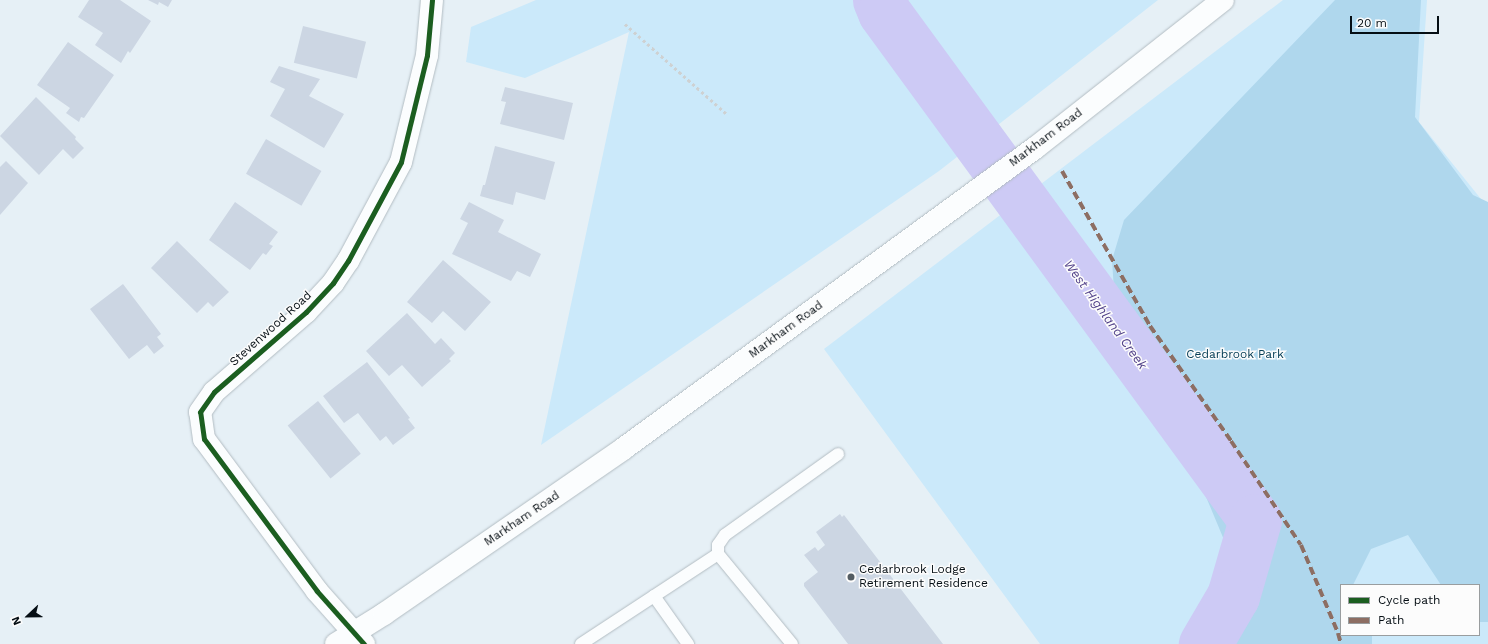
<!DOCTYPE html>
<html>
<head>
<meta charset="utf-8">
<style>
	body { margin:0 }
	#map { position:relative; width:1488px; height:644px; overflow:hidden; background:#e6f0f6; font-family:"Work Sans",sans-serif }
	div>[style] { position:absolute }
	.green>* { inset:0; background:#cbe9fa }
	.forest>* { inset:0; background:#afd7ed }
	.river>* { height:53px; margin:-26.5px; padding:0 26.5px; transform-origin:26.5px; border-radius:26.5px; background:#cdcaf5 }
	.building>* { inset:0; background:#ccd6e3; transform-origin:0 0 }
	.path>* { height:2.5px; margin-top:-1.25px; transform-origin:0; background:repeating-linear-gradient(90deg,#ced1d2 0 3px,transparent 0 6px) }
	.roads { filter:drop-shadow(0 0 1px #b2bcc2) drop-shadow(0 0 1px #b2bcc2) }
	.service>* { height:12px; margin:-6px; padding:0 6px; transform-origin:6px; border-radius:6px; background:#fbfdfe }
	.minor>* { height:22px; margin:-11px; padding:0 11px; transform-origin:11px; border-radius:11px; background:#fbfdfe }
	.primary>* { height:22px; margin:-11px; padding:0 11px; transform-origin:11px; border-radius:11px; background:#fbfdfe }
	.quiet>* { height:4px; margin-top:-2px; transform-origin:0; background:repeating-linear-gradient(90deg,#8d6e63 0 8px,transparent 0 12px) }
	.cycleway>* { height:5px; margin:-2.5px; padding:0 2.5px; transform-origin:2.5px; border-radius:2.5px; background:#1b5e20 }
	.dots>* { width:11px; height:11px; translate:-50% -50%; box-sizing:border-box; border:2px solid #fcfcfc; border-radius:50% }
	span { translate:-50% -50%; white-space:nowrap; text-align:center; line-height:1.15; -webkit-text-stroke:3px #fcfcfc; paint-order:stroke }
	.street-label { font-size:12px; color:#050e14 }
	.park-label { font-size:12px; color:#084058 }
	.poi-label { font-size:12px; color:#050e14 }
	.left { translate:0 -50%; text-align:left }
	.water-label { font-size:13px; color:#53438a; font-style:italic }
	.legend { position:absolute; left:1340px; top:584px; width:140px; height:52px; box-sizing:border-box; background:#fcfcfc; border:1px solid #999d9f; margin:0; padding:5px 7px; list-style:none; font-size:12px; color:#050e14 }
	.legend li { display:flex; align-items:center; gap:8px; height:20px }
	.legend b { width:20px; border:1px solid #999d9f }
	.north { position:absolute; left:8px; top:596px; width:40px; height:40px; -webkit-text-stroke:3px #fcfcfc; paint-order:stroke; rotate:248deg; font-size:11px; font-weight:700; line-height:16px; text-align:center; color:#050e14 }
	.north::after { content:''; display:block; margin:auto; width:14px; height:18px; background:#050e14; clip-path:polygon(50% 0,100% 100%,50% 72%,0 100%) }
	.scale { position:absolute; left:1350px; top:16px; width:89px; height:18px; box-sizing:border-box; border:2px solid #050e14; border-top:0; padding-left:5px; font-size:12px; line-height:14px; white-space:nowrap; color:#050e14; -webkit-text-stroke:3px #fcfcfc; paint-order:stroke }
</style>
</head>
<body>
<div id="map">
	<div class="green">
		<i style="clip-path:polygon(536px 0,1158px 0,939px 171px,541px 445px,629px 32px,525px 78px,466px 62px,471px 27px)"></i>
		<i style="clip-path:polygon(evenodd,1283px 0,1427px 0,1419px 122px,1485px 204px,1488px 206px,1488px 644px,1040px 644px,824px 349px,1283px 0,1341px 585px,1479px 585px,1479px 635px,1341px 635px,1341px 585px)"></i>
	</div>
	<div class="forest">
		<i style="clip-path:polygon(1335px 0,1421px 0,1415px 117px,1473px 195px,1488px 202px,1488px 622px,1479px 622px,1479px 585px,1441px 585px,1408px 535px,1371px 549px,1353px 585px,1341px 585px,1341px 635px,1372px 635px,1372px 644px,1220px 644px,1232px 559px,1199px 480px,1116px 321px,1112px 260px,1124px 220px)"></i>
	</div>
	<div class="river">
		<i style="left:879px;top:0;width:13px;rotate:67deg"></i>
		<i style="left:884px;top:12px;width:629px;rotate:53.86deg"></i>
		<i style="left:1255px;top:520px;width:79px;rotate:106.1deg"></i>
		<i style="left:1233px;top:596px;width:56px;rotate:120.3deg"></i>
	</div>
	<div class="building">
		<i style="clip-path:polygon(89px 0,120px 0,151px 21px,130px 53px,128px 51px,121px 63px,95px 45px,103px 33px,78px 17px)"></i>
		<i style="clip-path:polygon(148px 0,172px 0,168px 7px,159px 2px,158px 5px)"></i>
		<i style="left:303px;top:26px;width:65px;height:38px;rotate:14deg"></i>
		<i style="clip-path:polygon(68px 42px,114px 75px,84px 118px,81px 117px,79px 122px,66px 113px,70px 108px,37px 85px)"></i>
		<i style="clip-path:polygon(279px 66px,320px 79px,309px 96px,344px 114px,324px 148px,270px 116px,285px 89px,270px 82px)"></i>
		<i style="clip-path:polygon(505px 87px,573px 103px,564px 140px,500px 124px,506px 102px,501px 101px)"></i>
		<i style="clip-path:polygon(36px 97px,76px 137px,75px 139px,84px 148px,73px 159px,63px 149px,39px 175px,0 136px)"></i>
		<i style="left:266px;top:139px;width:64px;height:40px;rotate:30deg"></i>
		<i style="clip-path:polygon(495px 146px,555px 162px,545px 200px,516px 192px,513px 205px,480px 196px,483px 185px,485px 185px)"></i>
		<i style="clip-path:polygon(6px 161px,28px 183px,0 215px,0 167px)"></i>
		<i style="clip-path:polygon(235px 202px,278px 232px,269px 244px,273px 246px,266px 255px,263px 253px,250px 270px,209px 240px)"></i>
		<i style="clip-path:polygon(469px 202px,504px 220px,498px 232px,541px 254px,530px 277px,517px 271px,511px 281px,452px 254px,468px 223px,460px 219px)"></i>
		<i style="clip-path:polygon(177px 241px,229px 292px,213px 307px,208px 302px,197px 313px,151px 268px)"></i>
		<i style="clip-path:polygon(443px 260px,491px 302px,465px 331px,443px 311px,432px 323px,407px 302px)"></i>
		<i style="clip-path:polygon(123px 284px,161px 334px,157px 337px,164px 346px,154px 354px,147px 345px,129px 359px,90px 309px)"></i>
		<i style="clip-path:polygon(407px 313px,435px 344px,441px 338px,455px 353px,449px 359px,451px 361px,422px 387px,402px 365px,389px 376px,366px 351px)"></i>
		<i style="clip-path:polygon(367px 362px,410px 418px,408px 419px,415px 428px,393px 445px,386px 436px,380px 441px,358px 413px,344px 423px,323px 396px)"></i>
		<i style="left:318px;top:401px;width:68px;height:39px;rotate:51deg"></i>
		<i style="clip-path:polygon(840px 514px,842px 517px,844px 515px,943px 644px,848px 644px,804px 586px,804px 583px,818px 572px,804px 555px,815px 547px,818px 551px,825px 545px,816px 532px)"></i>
	</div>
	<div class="path">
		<i style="left:625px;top:24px;width:137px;rotate:41.5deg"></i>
	</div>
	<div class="roads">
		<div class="service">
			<i style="left:654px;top:596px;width:59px;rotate:54.7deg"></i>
			<i style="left:581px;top:644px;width:164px;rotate:-33.3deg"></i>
			<i style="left:792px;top:644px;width:117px;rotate:-129.4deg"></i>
			<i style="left:718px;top:554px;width:9px;rotate:-90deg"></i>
			<i style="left:718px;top:545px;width:12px;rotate:-55deg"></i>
			<i style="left:725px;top:535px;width:139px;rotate:-35.6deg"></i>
		</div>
		<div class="minor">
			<i style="left:364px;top:644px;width:71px;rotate:-131.6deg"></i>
			<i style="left:317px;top:591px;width:189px;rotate:-126.6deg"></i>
			<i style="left:204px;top:439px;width:27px;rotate:-98deg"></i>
			<i style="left:200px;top:412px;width:24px;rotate:-55deg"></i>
			<i style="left:214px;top:392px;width:122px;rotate:-41deg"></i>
			<i style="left:306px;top:312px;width:40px;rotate:-47deg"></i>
			<i style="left:333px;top:283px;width:27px;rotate:-56deg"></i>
			<i style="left:348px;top:261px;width:112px;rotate:-61.8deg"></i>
			<i style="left:401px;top:162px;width:110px;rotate:-76.3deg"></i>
			<i style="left:427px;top:55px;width:55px;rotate:-84.8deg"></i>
		</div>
		<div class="primary">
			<i style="left:336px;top:644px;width:57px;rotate:-32deg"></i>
			<i style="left:384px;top:614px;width:290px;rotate:-34.6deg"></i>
			<i style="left:623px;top:449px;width:510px;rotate:-36.15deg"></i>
			<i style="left:1035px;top:148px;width:239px;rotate:-38.2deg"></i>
		</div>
	</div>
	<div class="quiet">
		<i style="left:1062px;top:171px;width:178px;rotate:60.4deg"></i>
		<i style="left:1150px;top:326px;width:141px;rotate:54.8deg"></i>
		<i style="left:1231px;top:441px;width:125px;rotate:56.1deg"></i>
		<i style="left:1301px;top:545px;width:95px;rotate:67.2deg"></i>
		<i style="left:1338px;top:633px;width:11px;rotate:75deg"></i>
	</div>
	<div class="cycleway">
		<i style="left:364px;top:644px;width:71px;rotate:-131.6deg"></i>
		<i style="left:317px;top:591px;width:189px;rotate:-126.6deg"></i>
		<i style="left:204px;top:439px;width:27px;rotate:-98deg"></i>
		<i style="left:200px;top:412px;width:24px;rotate:-55deg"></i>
		<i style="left:214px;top:392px;width:122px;rotate:-41deg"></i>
		<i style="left:306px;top:312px;width:40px;rotate:-47deg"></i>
		<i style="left:333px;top:283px;width:27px;rotate:-56deg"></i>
		<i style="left:348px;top:261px;width:112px;rotate:-61.8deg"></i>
		<i style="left:401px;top:162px;width:110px;rotate:-76.3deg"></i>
		<i style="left:427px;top:55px;width:55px;rotate:-84.8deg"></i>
	</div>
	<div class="dots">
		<i style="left:851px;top:577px;background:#545d63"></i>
	</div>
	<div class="street-label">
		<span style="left:1046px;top:138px;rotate:-37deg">Markham Road</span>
		<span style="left:271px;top:329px;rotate:-42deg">Stevenwood Road</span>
		<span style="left:786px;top:330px;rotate:-36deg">Markham Road</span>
		<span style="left:522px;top:519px;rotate:-34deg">Markham Road</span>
	</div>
	<div class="park-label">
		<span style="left:1235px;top:355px">Cedarbrook Park</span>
	</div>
	<div class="poi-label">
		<span class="left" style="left:859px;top:577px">Cedarbrook Lodge<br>Retirement Residence</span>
	</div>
	<div class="water-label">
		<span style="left:1105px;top:315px;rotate:54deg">West Highland Creek</span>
	</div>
	<ul class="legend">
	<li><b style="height:5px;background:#1b5e20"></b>Cycle path</li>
	<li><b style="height:5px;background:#8d6e63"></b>Path</li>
	</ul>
	<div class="north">N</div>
	<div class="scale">20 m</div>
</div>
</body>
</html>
